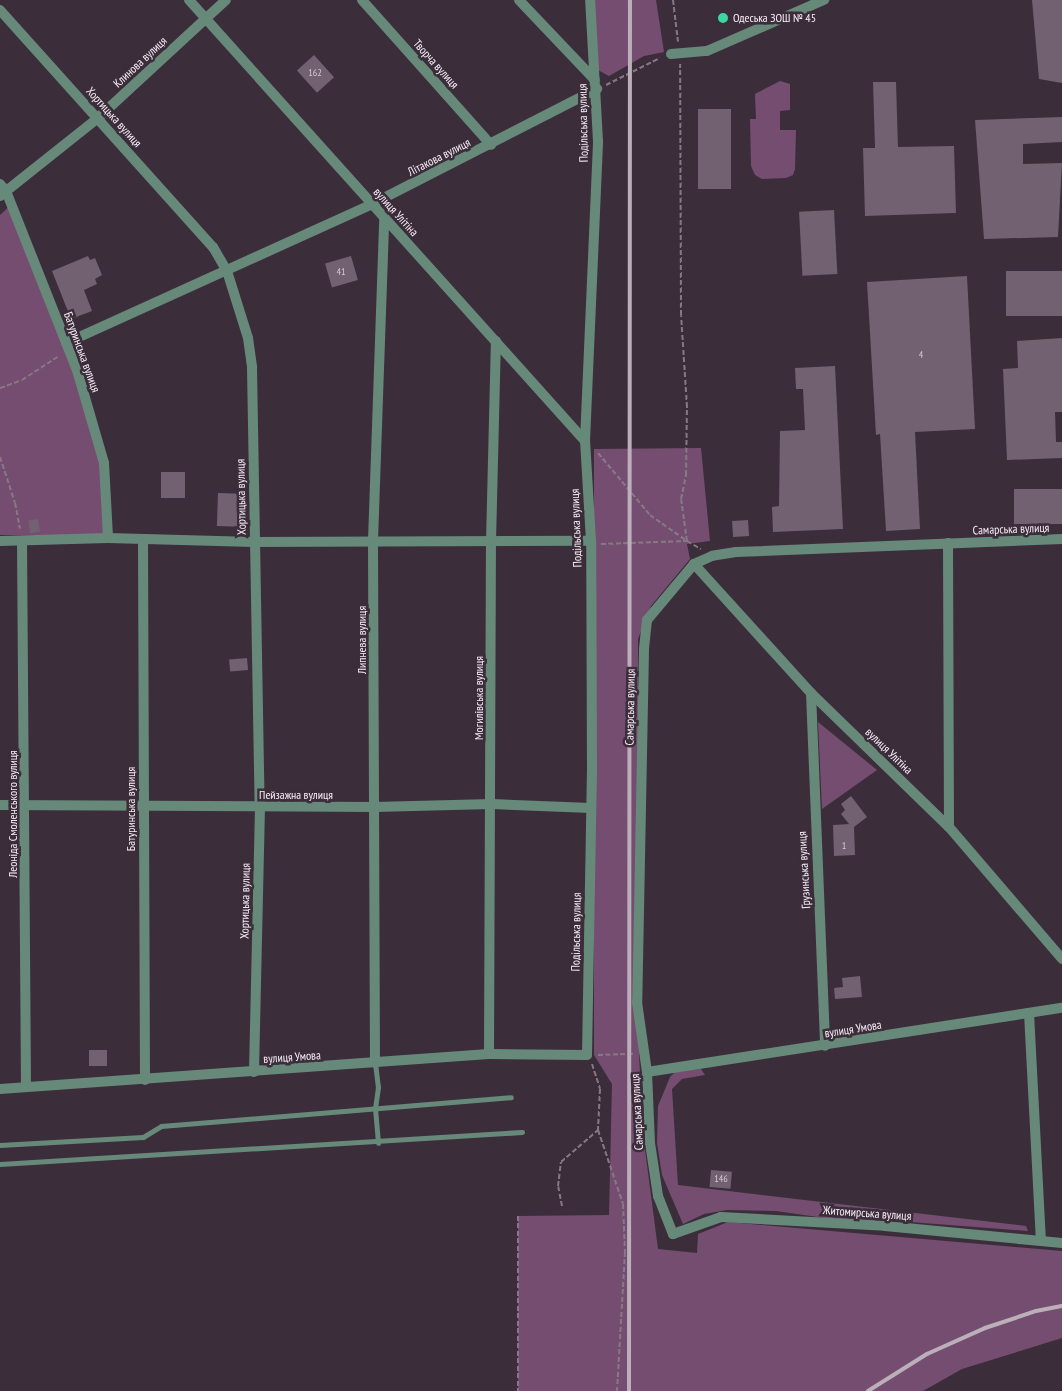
<!DOCTYPE html>
<html>
<head>
<meta charset="utf-8">
<style>
	body { margin:0 }
	#map { position:relative; width:1062px; height:1391px; overflow:hidden; background:#3c2d3b; font-family:"PT Sans Narrow",sans-serif }
	div>[style] { position:absolute }
	.green>* { inset:0; background:#754d71 }
	.building>* { inset:0; background:#726170; transform-origin:0 0 }
	.path>* { height:2px; margin-top:-1px; transform-origin:0; background:repeating-linear-gradient(90deg,#867985 0 5px,transparent 0 7.5px) }
	.lane>* { height:5px; margin:-2.5px; padding:0 2.5px; transform-origin:2.5px; border-radius:2.5px; background:#67897a }
	.street>* { height:10px; margin:-5px; padding:0 5px; transform-origin:5px; border-radius:5px; background:#67897a }
	.rail>* { height:4px; margin:-2px; padding:0 2px; transform-origin:2px; border-radius:2px; background:#bbafba }
	.dots>* { width:14px; height:14px; translate:-50% -50%; box-sizing:border-box; border:2px solid #3c2d3b; border-radius:50% }
	span { translate:-50% -50%; white-space:nowrap; text-align:center; line-height:1.15; -webkit-text-stroke:5px #3c2d3b; paint-order:stroke }
	.number-label { font-size:10px; color:#d6cbd5 }
	.number-label span { -webkit-text-stroke-width:0 }
	.poi-label { font-size:12px; color:#f8eef7 }
	.left { translate:0 -50%; text-align:left }
	.street-label { font-size:12px; color:#f8eef7 }
</style>
</head>
<body>
<div id="map">
	<div class="green">
		<i style="clip-path:polygon(593px 0,656px 0,664px 52px,644px 56px,609px 76px,598px 70px)"></i>
		<i style="clip-path:polygon(780px 81px,790px 84px,790px 110px,780px 111px,780px 130px,796px 130px,795px 169px,793px 175px,786px 178px,762px 179px,755px 175px,751px 166px,750px 119px,756px 119px,755px 94px)"></i>
		<i style="clip-path:polygon(14px 202px,74px 370px,101px 463px,104px 535px,0 535px,0 215px)"></i>
		<i style="clip-path:polygon(701px 448px,710px 541px,687px 544px,690px 559px,651px 606px,638px 639px,639px 1055px,644px 1142px,658px 1249px,697px 1253px,698px 1234px,728px 1222px,1062px 1251px,1062px 1338px,962px 1369px,923px 1391px,518px 1391px,518px 1216px,609px 1215px,612px 1084px,594px 1055px,594px 449px)"></i>
		<i style="clip-path:polygon(818px 722px,877px 770px,822px 809px)"></i>
		<i style="clip-path:polygon(701px 1069px,705px 1075px,682px 1079px,672px 1089px,678px 1185px,1026px 1226px,1028px 1231px,897px 1221px,845px 1221px,776px 1211px,727px 1210px,704px 1214px,683px 1224px,662px 1175px,657px 1143px,658px 1106px,670px 1077px,677px 1070px)"></i>
	</div>
	<div class="building">
		<i style="clip-path:polygon(1032px 0,1062px 0,1062px 83px,1039px 79px)"></i>
		<i style="left:314px;top:55px;width:30px;height:23px;rotate:48deg"></i>
		<i style="clip-path:polygon(873px 82px,896px 82px,898px 147px,954px 146px,956px 213px,865px 216px,863px 148px,875px 148px)"></i>
		<i style="left:698px;top:109px;width:33px;height:80px"></i>
		<i style="clip-path:polygon(1062px 117px,1062px 142px,1023px 144px,1023px 164px,1062px 163px,1058px 237px,984px 239px,975px 120px)"></i>
		<i style="left:834px;top:210px;width:64px;height:35px;rotate:87deg"></i>
		<i style="clip-path:polygon(88px 256px,90px 260px,95px 258px,102px 275px,95px 279px,97px 284px,84px 290px,92px 311px,71px 319px,52px 271px)"></i>
		<i style="left:351px;top:256px;width:25px;height:27px;rotate:74deg"></i>
		<i style="left:1062px;top:271px;width:45px;height:56px;rotate:90deg"></i>
		<i style="clip-path:polygon(967px 276px,975px 429px,915px 432px,920px 529px,886px 531px,880px 434px,876px 435px,867px 282px)"></i>
		<i style="clip-path:polygon(1062px 338px,1062px 412px,1055px 412px,1056px 442px,1062px 442px,1062px 458px,1007px 460px,1003px 369px,1018px 368px,1017px 341px)"></i>
		<i style="clip-path:polygon(835px 366px,843px 529px,773px 532px,772px 507px,779px 506px,780px 431px,805px 430px,803px 389px,796px 389px,795px 368px)"></i>
		<i style="left:161px;top:472px;width:24px;height:26px"></i>
		<i style="left:1062px;top:489px;width:35px;height:48px;rotate:90deg"></i>
		<i style="left:218px;top:493px;width:29px;height:33px;rotate:2deg"></i>
		<i style="left:38px;top:519px;width:13px;height:10px;rotate:81deg"></i>
		<i style="left:748px;top:520px;width:16px;height:16px;rotate:86deg"></i>
		<i style="left:247px;top:658px;width:12px;height:18px;rotate:85deg"></i>
		<i style="clip-path:polygon(851px 796px,867px 817px,854px 827px,855px 855px,834px 856px,833px 825px,849px 824px,841px 814px,845px 810px,841px 804px)"></i>
		<i style="clip-path:polygon(860px 976px,862px 997px,835px 999px,834px 988px,843px 987px,842px 978px)"></i>
		<i style="left:89px;top:1050px;width:18px;height:16px"></i>
		<i style="left:711px;top:1170px;width:21px;height:17px;rotate:5deg"></i>
	</div>
	<div class="path">
		<i style="left:673px;top:0;width:42px;rotate:83.2deg"></i>
		<i style="left:606px;top:85px;width:60px;rotate:-26.6deg"></i>
		<i style="left:0;top:388px;width:23px;rotate:-20deg"></i>
		<i style="left:22px;top:380px;width:44px;rotate:-33deg"></i>
		<i style="left:598px;top:453px;width:81px;rotate:50deg"></i>
		<i style="left:650px;top:515px;width:45px;rotate:35.1deg"></i>
		<i style="left:687px;top:541px;width:42px;rotate:-98.1deg"></i>
		<i style="left:681px;top:499px;width:25px;rotate:-78deg"></i>
		<i style="left:686px;top:475px;width:68px;rotate:-89.2deg"></i>
		<i style="left:687px;top:407px;width:92px;rotate:-93.7deg"></i>
		<i style="left:681px;top:315px;width:251px;rotate:-90.2deg"></i>
		<i style="left:0;top:457px;width:48px;rotate:71.9deg"></i>
		<i style="left:15px;top:503px;width:26px;rotate:79deg"></i>
		<i style="left:601px;top:544px;width:86px;rotate:-2deg"></i>
		<i style="left:687px;top:541px;width:16px;rotate:30deg"></i>
		<i style="left:598px;top:1055px;width:36px;rotate:-2deg"></i>
		<i style="left:592px;top:1064px;width:26px;rotate:72deg"></i>
		<i style="left:600px;top:1089px;width:41px;rotate:92.8deg"></i>
		<i style="left:598px;top:1130px;width:78px;rotate:71.3deg"></i>
		<i style="left:623px;top:1204px;width:48px;rotate:87.6deg"></i>
		<i style="left:625px;top:1252px;width:139px;rotate:93.3deg"></i>
		<i style="left:562px;top:1206px;width:20px;rotate:-101deg"></i>
		<i style="left:558px;top:1186px;width:24px;rotate:-83deg"></i>
		<i style="left:561px;top:1162px;width:49px;rotate:-40.9deg"></i>
		<i style="left:518px;top:1216px;width:175px;rotate:90deg"></i>
	</div>
	<div class="lane">
		<i style="left:375px;top:1063px;width:24px;rotate:83deg"></i>
		<i style="left:378px;top:1087px;width:21px;rotate:98deg"></i>
		<i style="left:375px;top:1108px;width:35px;rotate:85deg"></i>
		<i style="left:0;top:1145px;width:143px;rotate:-3.2deg"></i>
		<i style="left:143px;top:1137px;width:21px;rotate:-31deg"></i>
		<i style="left:161px;top:1126px;width:351px;rotate:-4.7deg"></i>
		<i style="left:0;top:1164px;width:523px;rotate:-3.51deg"></i>
	</div>
	<div class="street">
		<i style="left:189px;top:0;width:593px;rotate:48.08deg"></i>
		<i style="left:362px;top:0;width:194px;rotate:48.3deg"></i>
		<i style="left:519px;top:0;width:110px;rotate:46.5deg"></i>
		<i style="left:0;top:10px;width:319px;rotate:48.1deg"></i>
		<i style="left:213px;top:247px;width:28px;rotate:60deg"></i>
		<i style="left:227px;top:271px;width:70px;rotate:72.6deg"></i>
		<i style="left:248px;top:338px;width:30px;rotate:82deg"></i>
		<i style="left:252px;top:368px;width:439px;rotate:89deg"></i>
		<i style="left:260px;top:807px;width:265px;rotate:91.3deg"></i>
		<i style="left:671px;top:54px;width:36px;rotate:-5deg"></i>
		<i style="left:707px;top:51px;width:128px;rotate:-23.6deg"></i>
		<i style="left:0;top:184px;width:9px;rotate:49deg"></i>
		<i style="left:6px;top:191px;width:193px;rotate:68.4deg"></i>
		<i style="left:77px;top:370px;width:97px;rotate:73.8deg"></i>
		<i style="left:104px;top:463px;width:75px;rotate:86.9deg"></i>
		<i style="left:0;top:196px;width:125px;rotate:-38.5deg"></i>
		<i style="left:98px;top:118px;width:174px;rotate:-42.7deg"></i>
		<i style="left:66px;top:343px;width:336px;rotate:-24.4deg"></i>
		<i style="left:372px;top:204px;width:253px;rotate:-27.1deg"></i>
		<i style="left:143px;top:539px;width:541px;rotate:89.79deg"></i>
		<i style="left:1062px;top:539px;width:326px;rotate:177.7deg"></i>
		<i style="left:736px;top:552px;width:24px;rotate:171deg"></i>
		<i style="left:712px;top:556px;width:20px;rotate:156deg"></i>
		<i style="left:694px;top:564px;width:73px;rotate:130deg"></i>
		<i style="left:647px;top:620px;width:30px;rotate:96deg"></i>
		<i style="left:644px;top:650px;width:352px;rotate:91.1deg"></i>
		<i style="left:637px;top:1002px;width:71px;rotate:81.9deg"></i>
		<i style="left:647px;top:1072px;width:71px;rotate:87.6deg"></i>
		<i style="left:650px;top:1143px;width:54px;rotate:81.4deg"></i>
		<i style="left:658px;top:1196px;width:41px;rotate:68.5deg"></i>
		<i style="left:673px;top:1234px;width:51px;rotate:-19.5deg"></i>
		<i style="left:721px;top:1217px;width:164px;rotate:3.1deg"></i>
		<i style="left:885px;top:1226px;width:178px;rotate:5.5deg"></i>
		<i style="left:0;top:541px;width:108px;rotate:-1.6deg"></i>
		<i style="left:108px;top:538px;width:146px;rotate:1.6deg"></i>
		<i style="left:254px;top:542px;width:337px;rotate:-0.2deg"></i>
		<i style="left:22px;top:541px;width:545px;rotate:89.58deg"></i>
		<i style="left:948px;top:543px;width:284px;rotate:89.8deg"></i>
		<i style="left:694px;top:564px;width:174px;rotate:47.8deg"></i>
		<i style="left:811px;top:693px;width:192px;rotate:44.2deg"></i>
		<i style="left:949px;top:827px;width:174px;rotate:49.4deg"></i>
		<i style="left:811px;top:693px;width:353px;rotate:87.7deg"></i>
		<i style="left:0;top:805px;width:374px;rotate:0.3deg"></i>
		<i style="left:374px;top:807px;width:118px;rotate:-1.5deg"></i>
		<i style="left:492px;top:804px;width:99px;rotate:2.3deg"></i>
		<i style="left:1029px;top:1013px;width:228px;rotate:87deg"></i>
		<i style="left:489px;top:1054px;width:512px;rotate:-89.78deg"></i>
		<i style="left:491px;top:542px;width:201px;rotate:-88.6deg"></i>
		<i style="left:375px;top:1063px;width:522px;rotate:-90.22deg"></i>
		<i style="left:373px;top:541px;width:323px;rotate:-88deg"></i>
		<i style="left:647px;top:1072px;width:420px;rotate:-8.8deg"></i>
		<i style="left:0;top:1089px;width:490px;rotate:-4.1deg"></i>
		<i style="left:489px;top:1054px;width:98px;rotate:0.6deg"></i>
		<i style="left:587px;top:1055px;width:284px;rotate:-89deg"></i>
		<i style="left:592px;top:771px;width:230px;rotate:-90.2deg"></i>
		<i style="left:591px;top:541px;width:100px;rotate:-93.4deg"></i>
		<i style="left:585px;top:441px;width:300px;rotate:-87.5deg"></i>
		<i style="left:598px;top:141px;width:141px;rotate:-93.2deg"></i>
	</div>
	<div class="rail">
		<i style="left:629px;top:1391px;width:1391px;rotate:-89.96deg"></i>
		<i style="left:868px;top:1391px;width:70px;rotate:-32.1deg"></i>
		<i style="left:927px;top:1354px;width:64px;rotate:-24.1deg"></i>
		<i style="left:985px;top:1328px;width:54px;rotate:-18.4deg"></i>
		<i style="left:1036px;top:1311px;width:26px;rotate:-11deg"></i>
	</div>
	<div class="dots">
		<i style="left:723px;top:18px;background:#3fd4a2"></i>
	</div>
	<div class="number-label">
		<span style="left:315px;top:73px">162</span>
		<span style="left:341px;top:272px">41</span>
		<span style="left:921px;top:355px">4</span>
		<span style="left:844px;top:846px">1</span>
		<span style="left:721px;top:1179px">146</span>
	</div>
	<div class="poi-label">
		<span class="left" style="left:733px;top:18px">Одеська ЗОШ № 45</span>
	</div>
	<div class="street-label">
		<span style="left:140px;top:62px;rotate:-43deg">Клинова вулиця</span>
		<span style="left:436px;top:64px;rotate:48deg">Творча вулиця</span>
		<span style="left:114px;top:117px;rotate:48deg">Хортицька вулиця</span>
		<span style="left:583px;top:123px;rotate:-91deg">Подільська вулиця</span>
		<span style="left:439px;top:157px;rotate:-27deg">Літакова вулиця</span>
		<span style="left:396px;top:212px;rotate:48deg">вулиця Улітіна</span>
		<span style="left:82px;top:352px;rotate:70deg">Батуринська вулиця</span>
		<span style="left:241px;top:497px;rotate:-91deg">Хортицька вулиця</span>
		<span style="left:576px;top:528px;rotate:-92deg">Подільська вулиця</span>
		<span style="left:1011px;top:529px;rotate:-2deg">Самарська вулиця</span>
		<span style="left:362px;top:640px;rotate:-90deg">Липнева вулиця</span>
		<span style="left:479px;top:698px;rotate:-90deg">Могилівська вулиця</span>
		<span style="left:630px;top:707px;rotate:-89deg">Самарська вулиця</span>
		<span style="left:889px;top:751px;rotate:44deg">вулиця Улітіна</span>
		<span style="left:296px;top:795px">Пейзажна вулиця</span>
		<span style="left:131px;top:809px;rotate:-90deg">Батуринська вулиця</span>
		<span style="left:13px;top:814px;rotate:-90deg">Леоніда Смоленського вулиця</span>
		<span style="left:804px;top:870px;rotate:-93deg">Грузинська вулиця</span>
		<span style="left:245px;top:901px;rotate:-89deg">Хортицька вулиця</span>
		<span style="left:576px;top:932px;rotate:-89deg">Подільська вулиця</span>
		<span style="left:853px;top:1029px;rotate:-9deg">вулиця Умова</span>
		<span style="left:292px;top:1057px;rotate:-4deg">вулиця Умова</span>
		<span style="left:637px;top:1112px;rotate:-93deg">Самарська вулиця</span>
		<span style="left:867px;top:1213px;rotate:4deg">Житомирська вулиця</span>
	</div>
</div>
</body>
</html>
